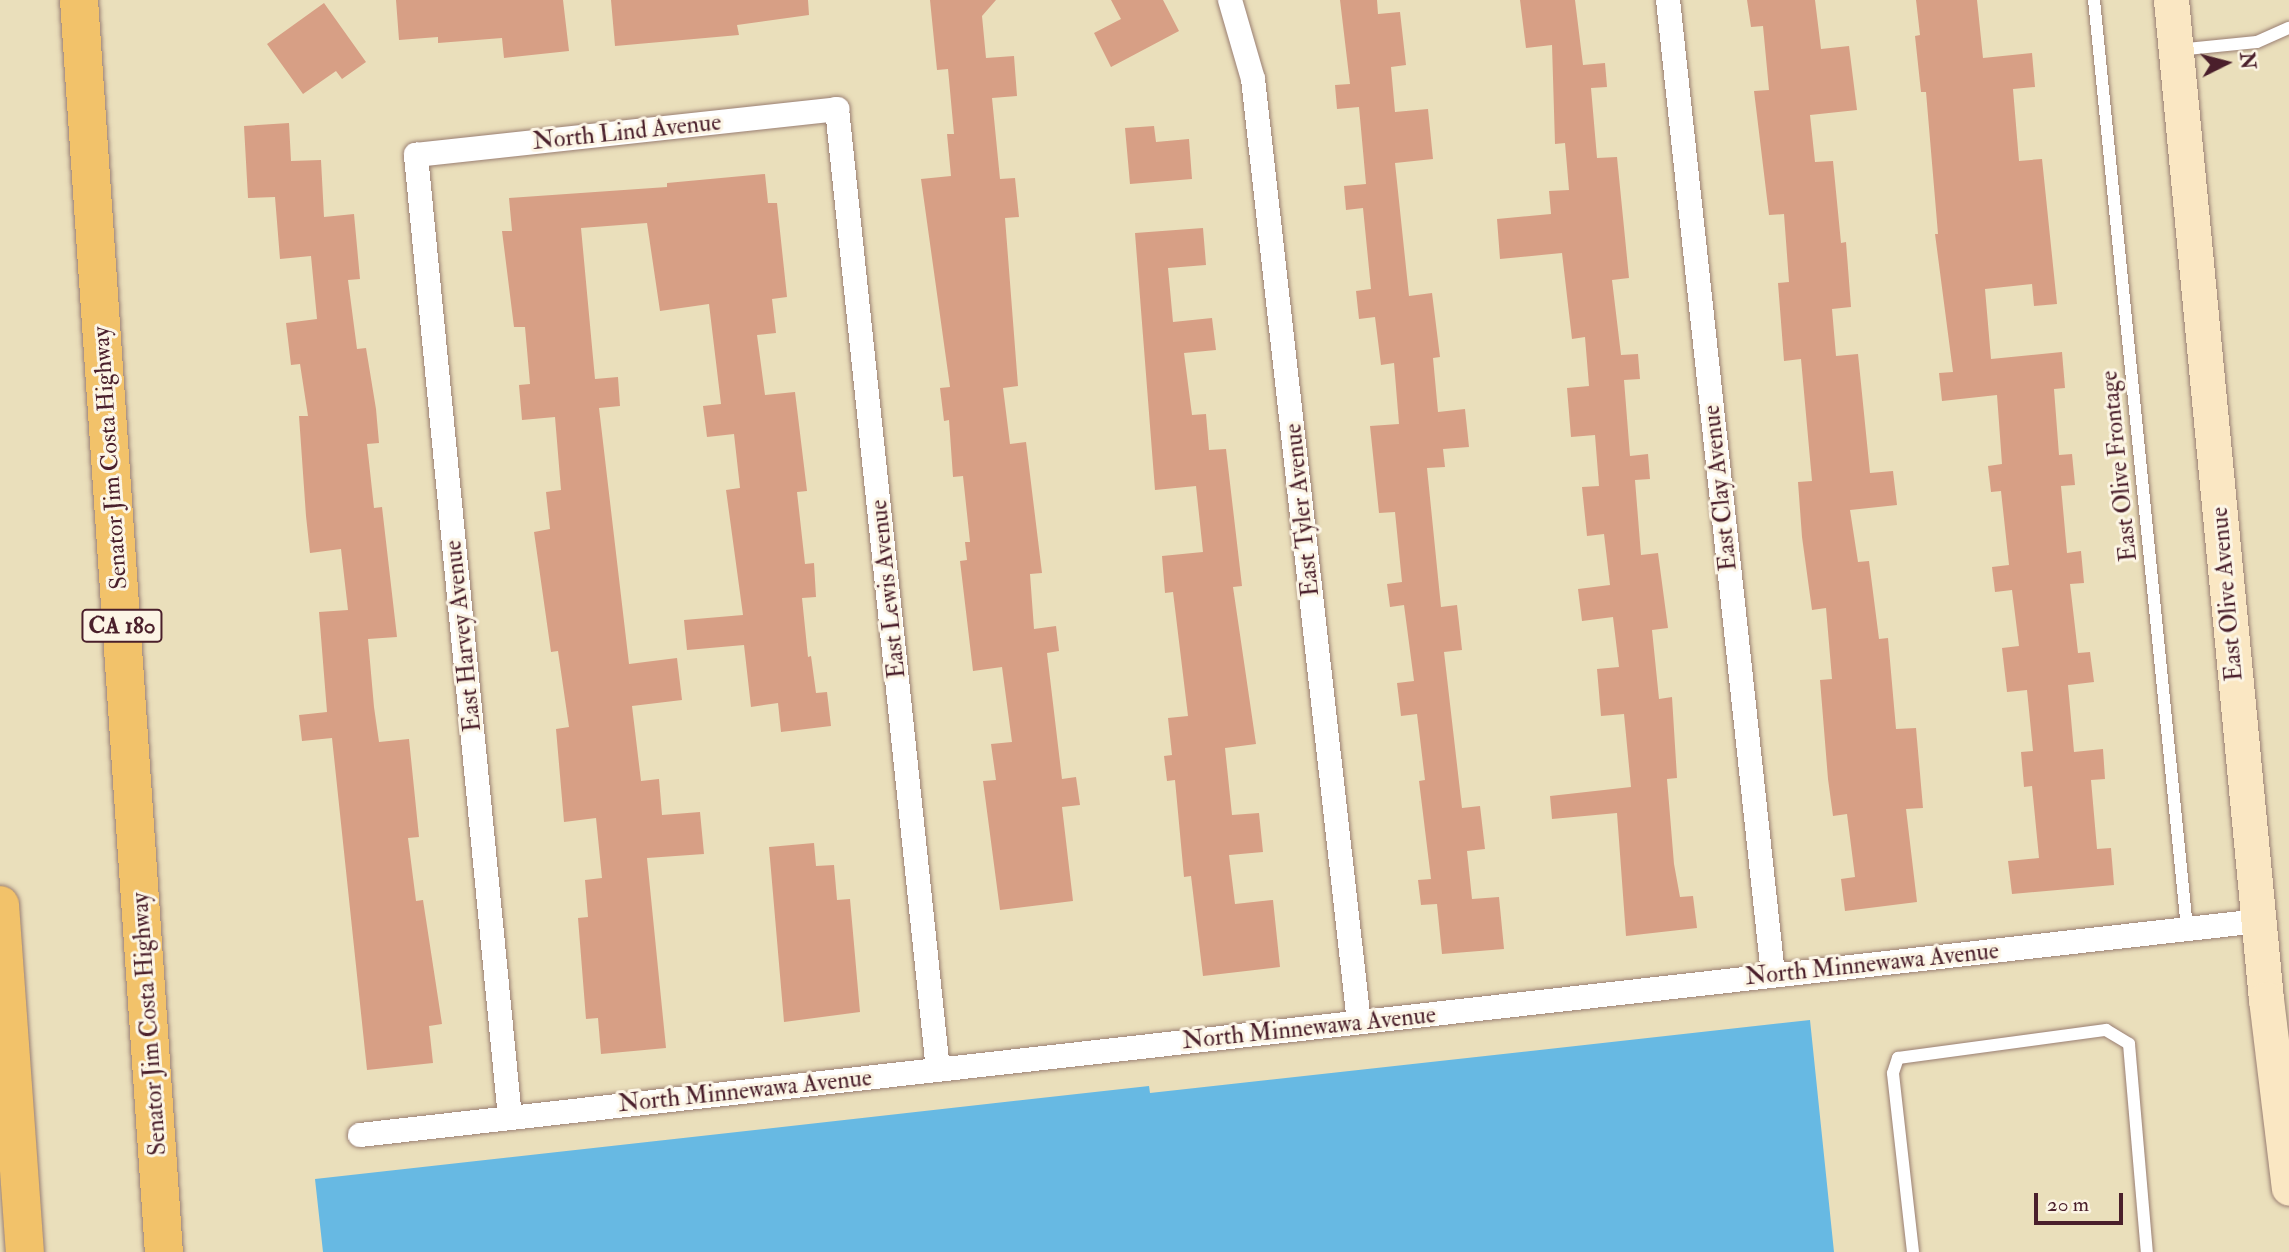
<!DOCTYPE html>
<html>
<head>
<meta charset="utf-8">
<style>
	body { margin:0 }
	#map { position:relative; width:2289px; height:1252px; overflow:hidden; background:#eadfbb; font-family:"IM FELL Double Pica",serif }
	div>[style] { position:absolute }
	.water>* { inset:0; background:#67b9e3 }
	.building>* { inset:0; background:#d79f85 }
	.roads { filter:drop-shadow(0 0 2px #9a7f73) drop-shadow(0 0 2px #9a7f73) }
	.service>* { height:12px; margin:-6px; padding:0 6px; transform-origin:6px; border-radius:6px; background:#fff }
	.minor>* { height:24px; margin:-12px; padding:0 12px; transform-origin:12px; border-radius:12px; background:#fff }
	.secondary>* { height:35px; margin:-17.5px; padding:0 17.5px; transform-origin:17.5px; border-radius:17.5px; background:#fae7c3 }
	.motorway>* { height:38px; margin:-19px; padding:0 19px; transform-origin:19px; border-radius:19px; background:#f2c26a }
	span { translate:-50% -50%; white-space:nowrap; text-align:center; line-height:1.15; -webkit-text-stroke:6px #fcf5e5; paint-order:stroke }
	.shield-label span { padding:2px 5px; background:#fcf5e5; border:2px solid; border-radius:5px; -webkit-text-stroke-width:0 }
	.shield-label { font-size:23px; color:#4a1f2b; font-weight:700 }
	.street-label { font-size:24px; color:#4a1f2b }
	.north { position:absolute; left:2191px; top:28px; width:70px; height:70px; -webkit-text-stroke:5px #fcf5e5; paint-order:stroke; rotate:84deg; font-size:19px; font-weight:700; line-height:28px; text-align:center; color:#4a1f2b }
	.north::after { content:''; display:block; margin:auto; width:24px; height:32px; background:#4a1f2b; clip-path:polygon(50% 0,100% 100%,50% 72%,0 100%) }
	.scale { position:absolute; left:2034px; top:1193px; width:89px; height:32px; box-sizing:border-box; border:4px solid #4a1f2b; border-top:0; padding-left:9px; font-size:21px; line-height:24px; white-space:nowrap; color:#4a1f2b; -webkit-text-stroke:5px #fcf5e5; paint-order:stroke }
</style>
</head>
<body>
<div id="map">
	<div class="water">
		<i style="clip-path:polygon(1810px 1020px,1834px 1252px,323px 1252px,315px 1179px,1149px 1086px,1150px 1093px)"></i>
	</div>
	<div class="building">
		<i style="clip-path:polygon(396px 0,563px 0,569px 51px,504px 58px,502px 38px,438px 43px,438px 37px,399px 40px)"></i>
		<i style="clip-path:polygon(611px 0,808px 0,809px 15px,737px 25px,739px 35px,615px 46px)"></i>
		<i style="clip-path:polygon(930px 0,996px 0,982px 16px,986px 58px,1014px 56px,1017px 96px,992px 98px,1000px 179px,1015px 178px,1019px 217px,1005px 218px,1018px 386px,1003px 388px,1010px 444px,1026px 442px,1042px 573px,1030px 574px,1034px 629px,1056px 626px,1059px 651px,1047px 653px,1062px 779px,1076px 777px,1080px 805px,1062px 807px,1073px 901px,1000px 910px,983px 781px,996px 780px,991px 744px,1012px 742px,1002px 667px,973px 671px,960px 561px,967px 560px,965px 542px,970px 542px,963px 476px,953px 477px,949px 420px,944px 421px,940px 388px,950px 387px,921px 179px,951px 176px,947px 134px,954px 134px,948px 69px,937px 70px)"></i>
		<i style="clip-path:polygon(1111px 0,1163px 0,1179px 31px,1111px 67px,1094px 33px,1121px 19px)"></i>
		<i style="clip-path:polygon(1340px 0,1377px 0,1378px 14px,1400px 12px,1406px 65px,1391px 67px,1395px 112px,1428px 109px,1433px 159px,1395px 163px,1409px 296px,1432px 293px,1440px 357px,1433px 358px,1438px 412px,1465px 409px,1469px 447px,1443px 449px,1445px 467px,1427px 468px,1441px 607px,1457px 605px,1462px 650px,1444px 652px,1462px 808px,1480px 806px,1485px 849px,1467px 851px,1472px 899px,1499px 897px,1504px 949px,1442px 954px,1437px 904px,1421px 905px,1418px 880px,1431px 879px,1419px 781px,1425px 780px,1417px 714px,1401px 716px,1397px 683px,1414px 681px,1404px 605px,1390px 607px,1387px 584px,1402px 582px,1395px 512px,1379px 513px,1370px 426px,1399px 424px,1394px 363px,1381px 365px,1375px 317px,1359px 319px,1356px 291px,1371px 289px,1363px 208px,1346px 210px,1344px 186px,1366px 184px,1359px 107px,1337px 109px,1335px 85px,1350px 84px)"></i>
		<i style="clip-path:polygon(1520px 0,1575px 0,1583px 65px,1605px 63px,1607px 87px,1591px 88px,1597px 158px,1617px 157px,1629px 278px,1612px 280px,1621px 355px,1638px 354px,1640px 379px,1624px 380px,1630px 456px,1648px 454px,1650px 479px,1635px 480px,1641px 555px,1658px 553px,1668px 628px,1652px 630px,1659px 699px,1672px 697px,1677px 778px,1667px 779px,1674px 864px,1680px 897px,1693px 896px,1697px 928px,1626px 936px,1617px 813px,1552px 819px,1550px 796px,1631px 787px,1624px 714px,1601px 716px,1597px 669px,1619px 667px,1613px 617px,1582px 621px,1578px 589px,1610px 585px,1604px 534px,1587px 536px,1582px 487px,1599px 486px,1595px 435px,1571px 437px,1567px 388px,1589px 386px,1585px 337px,1572px 339px,1562px 253px,1500px 259px,1497px 219px,1551px 214px,1549px 191px,1569px 190px,1565px 143px,1555px 144px,1552px 45px,1526px 48px)"></i>
		<i style="clip-path:polygon(1747px 0,1815px 0,1821px 49px,1849px 46px,1857px 110px,1810px 115px,1815px 162px,1833px 161px,1841px 243px,1846px 242px,1851px 307px,1832px 309px,1836px 356px,1858px 354px,1870px 473px,1893px 471px,1897px 505px,1850px 510px,1858px 562px,1869px 561px,1879px 639px,1888px 638px,1896px 729px,1916px 728px,1923px 808px,1906px 809px,1917px 902px,1845px 911px,1841px 879px,1855px 877px,1847px 814px,1833px 816px,1828px 779px,1820px 680px,1832px 679px,1826px 608px,1812px 610px,1802px 537px,1798px 482px,1812px 481px,1801px 359px,1784px 361px,1778px 283px,1789px 282px,1784px 214px,1769px 215px,1754px 91px,1769px 90px,1763px 26px,1751px 27px)"></i>
		<i style="clip-path:polygon(1916px 0,1977px 0,1983px 58px,2032px 53px,2035px 87px,2013px 89px,2019px 161px,2042px 159px,2057px 304px,2034px 306px,2032px 284px,1985px 289px,1991px 359px,2062px 352px,2065px 388px,2054px 389px,2059px 455px,2072px 454px,2075px 485px,2061px 486px,2067px 553px,2081px 551px,2084px 583px,2070px 584px,2078px 653px,2090px 652px,2094px 682px,2068px 685px,2074px 752px,2103px 749px,2105px 779px,2091px 780px,2097px 849px,2111px 848px,2114px 885px,2012px 894px,2008px 861px,2039px 858px,2032px 786px,2024px 787px,2021px 752px,2033px 751px,2027px 690px,2007px 692px,2002px 648px,2019px 646px,2012px 590px,1995px 592px,1992px 567px,2009px 565px,2001px 491px,1991px 492px,1988px 466px,2002px 464px,1997px 395px,1942px 401px,1939px 373px,1953px 372px,1935px 234px,1938px 234px,1926px 92px,1921px 92px,1915px 36px,1920px 35px)"></i>
		<i style="clip-path:polygon(324px 3px,366px 62px,342px 79px,336px 71px,303px 94px,267px 44px)"></i>
		<i style="clip-path:polygon(289px 123px,291px 161px,321px 160px,324px 217px,354px 214px,360px 279px,348px 280px,357px 349px,366px 348px,376px 409px,379px 443px,367px 444px,374px 508px,382px 507px,397px 637px,368px 639px,374px 707px,379px 742px,409px 739px,419px 837px,408px 838px,416px 901px,423px 900px,442px 1024px,429px 1026px,433px 1063px,367px 1070px,332px 738px,302px 741px,299px 715px,327px 712px,319px 612px,348px 610px,341px 549px,310px 553px,306px 516px,299px 416px,308px 416px,300px 364px,291px 365px,286px 323px,317px 319px,311px 256px,280px 259px,275px 197px,248px 198px,244px 126px)"></i>
		<i style="clip-path:polygon(1154px 126px,1156px 142px,1189px 139px,1192px 179px,1130px 184px,1125px 128px)"></i>
		<i style="clip-path:polygon(765px 174px,768px 203px,777px 203px,787px 297px,772px 299px,776px 333px,757px 335px,765px 395px,795px 392px,807px 491px,797px 492px,805px 564px,814px 563px,816px 597px,802px 598px,808px 657px,811px 656px,816px 693px,827px 692px,831px 726px,781px 732px,778px 703px,751px 707px,744px 645px,687px 650px,684px 620px,743px 615px,726px 490px,740px 488px,734px 434px,707px 437px,703px 406px,721px 404px,709px 304px,660px 311px,647px 223px,581px 228px,595px 379px,618px 377px,620px 406px,599px 408px,629px 664px,677px 658px,682px 700px,632px 706px,641px 781px,659px 779px,662px 815px,700px 812px,704px 854px,647px 858px,666px 1048px,601px 1054px,598px 1018px,586px 1019px,578px 918px,588px 917px,585px 880px,602px 878px,596px 818px,564px 822px,556px 729px,569px 727px,558px 651px,551px 652px,534px 532px,550px 529px,546px 492px,561px 490px,555px 417px,522px 420px,519px 385px,530px 384px,525px 327px,514px 327px,502px 231px,512px 231px,509px 198px,667px 187px,667px 183px)"></i>
		<i style="clip-path:polygon(1203px 228px,1206px 265px,1168px 268px,1173px 322px,1212px 318px,1216px 350px,1184px 353px,1192px 415px,1206px 414px,1209px 450px,1226px 449px,1242px 586px,1233px 587px,1256px 744px,1225px 748px,1232px 815px,1259px 813px,1263px 852px,1229px 855px,1235px 904px,1273px 900px,1280px 967px,1203px 976px,1191px 876px,1184px 877px,1175px 780px,1167px 781px,1164px 756px,1172px 755px,1168px 718px,1188px 716px,1173px 592px,1165px 593px,1162px 556px,1203px 552px,1196px 486px,1155px 490px,1135px 233px)"></i>
		<i style="clip-path:polygon(814px 843px,816px 866px,834px 865px,837px 900px,850px 899px,860px 1012px,784px 1022px,769px 847px)"></i>
	</div>
	<div class="roads">
		<div class="service">
			<i style="left:2094px;top:0;width:934px;rotate:84.28deg"></i>
			<i style="left:2177px;top:50px;width:80px;rotate:-5.7deg"></i>
			<i style="left:2257px;top:42px;width:35px;rotate:-24deg"></i>
			<i style="left:1913px;top:1252px;width:180px;rotate:-96.4deg"></i>
			<i style="left:1893px;top:1073px;width:16px;rotate:-72deg"></i>
			<i style="left:1898px;top:1058px;width:210px;rotate:-7.7deg"></i>
			<i style="left:2106px;top:1030px;width:27px;rotate:31deg"></i>
			<i style="left:2129px;top:1044px;width:209px;rotate:85.1deg"></i>
		</div>
		<div class="minor">
			<i style="left:1230px;top:0;width:82px;rotate:73.8deg"></i>
			<i style="left:1253px;top:79px;width:949px;rotate:83.59deg"></i>
			<i style="left:1668px;top:0;width:981px;rotate:83.85deg"></i>
			<i style="left:510px;top:1118px;width:968px;rotate:-95.58deg"></i>
			<i style="left:416px;top:155px;width:424px;rotate:-6.2deg"></i>
			<i style="left:837px;top:109px;width:966px;rotate:84deg"></i>
			<i style="left:360px;top:1135px;width:1910px;rotate:-6.43deg"></i>
		</div>
		<div class="secondary">
			<i style="left:2171px;top:0;width:1004px;rotate:84.57deg"></i>
			<i style="left:2266px;top:999px;width:190px;rotate:83.1deg"></i>
		</div>
		<div class="motorway">
			<i style="left:79px;top:0;width:1255px;rotate:86.12deg"></i>
			<i style="left:0;top:905px;width:348px;rotate:85.9deg"></i>
		</div>
	</div>
	<div class="shield-label">
		<span style="left:122px;top:626px">CA 180</span>
	</div>
	<div class="street-label">
		<span style="left:627px;top:132px;rotate:-6deg">North Lind Avenue</span>
		<span style="left:110px;top:458px;rotate:-94deg">Senator Jim Costa Highway</span>
		<span style="left:2119px;top:466px;rotate:-96deg">East Olive Frontage</span>
		<span style="left:1720px;top:488px;rotate:-96deg">East Clay Avenue</span>
		<span style="left:1302px;top:510px;rotate:-96deg">East Tyler Avenue</span>
		<span style="left:888px;top:589px;rotate:-96deg">East Lewis Avenue</span>
		<span style="left:2227px;top:594px;rotate:-95deg">East Olive Avenue</span>
		<span style="left:463px;top:636px;rotate:-96deg">East Harvey Avenue</span>
		<span style="left:1872px;top:964px;rotate:-6deg">North Minnewawa Avenue</span>
		<span style="left:149px;top:1024px;rotate:-94deg">Senator Jim Costa Highway</span>
		<span style="left:1309px;top:1028px;rotate:-6deg">North Minnewawa Avenue</span>
		<span style="left:745px;top:1091px;rotate:-6deg">North Minnewawa Avenue</span>
	</div>
	<div class="north">N</div>
	<div class="scale">20 m</div>
</div>
</body>
</html>
